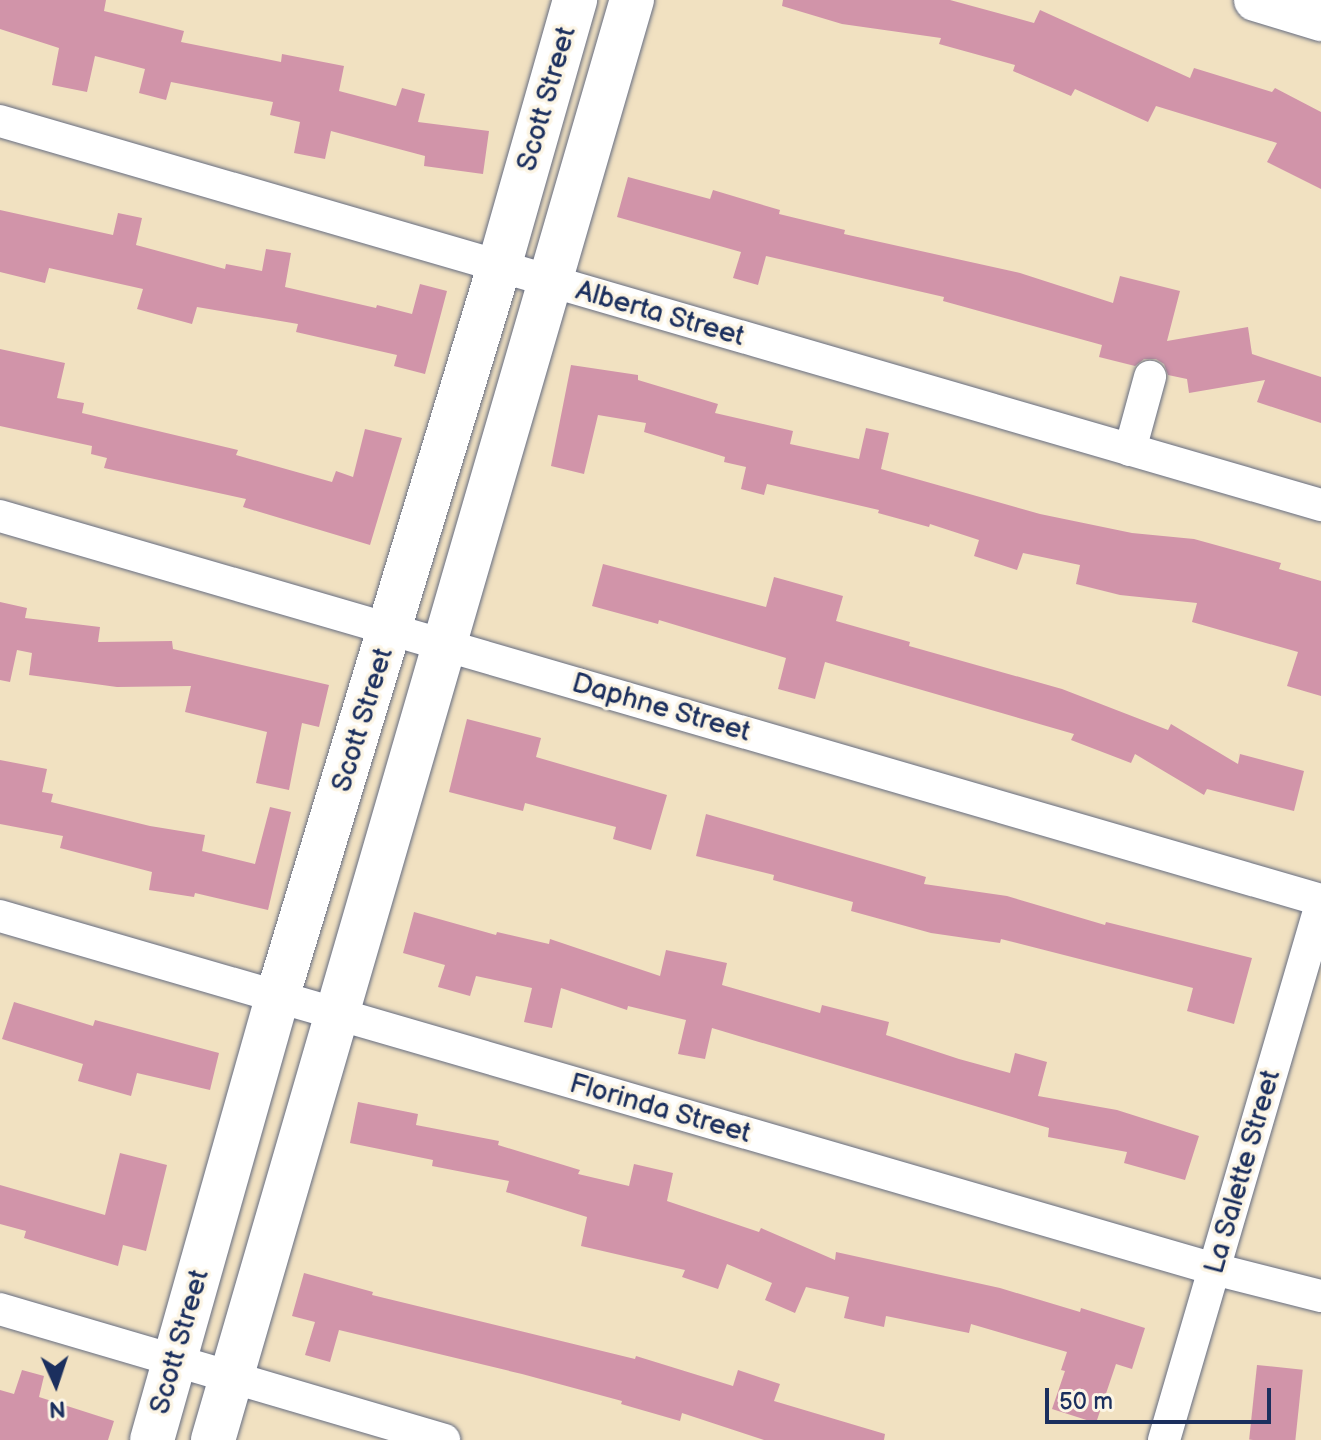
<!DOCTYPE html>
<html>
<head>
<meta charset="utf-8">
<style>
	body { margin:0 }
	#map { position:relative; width:1321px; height:1440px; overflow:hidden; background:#f1e1c1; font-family:"Balsamiq Sans",sans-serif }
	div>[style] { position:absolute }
	.building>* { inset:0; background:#d194a9; transform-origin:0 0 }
	.roads { filter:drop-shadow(0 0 2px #666d81) drop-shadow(0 0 2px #666d81) }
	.minor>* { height:32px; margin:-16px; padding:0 16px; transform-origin:16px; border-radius:16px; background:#fff }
	.tertiary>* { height:42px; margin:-21px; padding:0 21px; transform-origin:21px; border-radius:21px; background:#fff }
	.secondary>* { height:44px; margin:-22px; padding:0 22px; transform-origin:22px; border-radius:22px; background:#fff }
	span { translate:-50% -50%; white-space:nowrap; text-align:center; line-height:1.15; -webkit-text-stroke:7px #fcf5e5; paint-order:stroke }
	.street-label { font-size:28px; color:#1b2f5e }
	.north { position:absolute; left:16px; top:1344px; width:80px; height:80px; -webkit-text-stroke:6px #fcf5e5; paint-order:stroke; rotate:177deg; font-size:22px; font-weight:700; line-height:32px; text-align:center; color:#1b2f5e }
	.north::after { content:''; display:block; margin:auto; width:28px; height:36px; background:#1b2f5e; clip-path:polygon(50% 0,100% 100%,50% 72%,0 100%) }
	.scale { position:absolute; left:1045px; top:1388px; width:226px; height:36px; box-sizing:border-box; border:4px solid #1b2f5e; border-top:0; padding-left:10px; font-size:24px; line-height:28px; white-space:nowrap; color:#1b2f5e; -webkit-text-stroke:6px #fcf5e5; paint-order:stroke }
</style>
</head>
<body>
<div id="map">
	<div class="building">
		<i style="clip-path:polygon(0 0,106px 0,104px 11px,184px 31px,181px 42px,281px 62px,282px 54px,344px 66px,339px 91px,396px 106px,402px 88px,425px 94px,418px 122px,489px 131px,483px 174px,424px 166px,425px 156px,331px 131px,325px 159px,294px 153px,300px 122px,270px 115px,273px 102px,171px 82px,166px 100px,139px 93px,145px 69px,95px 56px,87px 92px,52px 85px,59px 48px,0 29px)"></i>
		<i style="clip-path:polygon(783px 0,950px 0,1034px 23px,1040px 10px,1190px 78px,1194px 68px,1272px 92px,1275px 88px,1321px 112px,1321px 189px,1267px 162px,1277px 143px,1156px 106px,1148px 122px,1075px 89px,1071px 96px,1013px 71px,1015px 65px,939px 44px,941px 38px,842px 24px,782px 6px)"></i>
		<i style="clip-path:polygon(628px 177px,710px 199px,713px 190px,780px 210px,779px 214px,845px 230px,844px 234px,1020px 273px,1113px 303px,1120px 276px,1180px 291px,1167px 341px,1248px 327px,1252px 354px,1321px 377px,1321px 423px,1257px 402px,1265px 380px,1189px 393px,1187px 379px,1168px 375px,1164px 364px,1156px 359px,1144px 359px,1135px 366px,1099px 357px,1102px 345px,943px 301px,944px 297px,766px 256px,758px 285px,733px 278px,741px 252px,617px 217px)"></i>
		<i style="clip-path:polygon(0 210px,113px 235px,118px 213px,142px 218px,136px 245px,225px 269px,226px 264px,262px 271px,266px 249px,291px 253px,285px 287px,376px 308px,377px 305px,412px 314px,420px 284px,447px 291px,425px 374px,394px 366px,397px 355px,296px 332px,298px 324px,197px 307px,192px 324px,137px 309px,143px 289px,49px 268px,45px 283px,0 272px)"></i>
		<i style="clip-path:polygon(0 349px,65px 363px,57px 398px,84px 403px,82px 413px,238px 450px,236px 455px,332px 482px,336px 471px,353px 477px,365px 429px,402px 438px,370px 545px,243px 507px,246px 499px,104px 468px,107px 458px,91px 454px,92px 446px,0 426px)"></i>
		<i style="clip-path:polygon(571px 365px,638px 375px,638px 380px,718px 404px,715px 413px,793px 431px,790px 444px,859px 459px,866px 428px,889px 433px,881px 469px,1040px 514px,1132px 533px,1194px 539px,1281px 563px,1279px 569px,1321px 581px,1321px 696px,1287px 686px,1298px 652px,1192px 622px,1197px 603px,1120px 595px,1076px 584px,1080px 565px,1023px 553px,1017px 570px,974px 556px,979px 540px,930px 524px,929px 527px,878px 513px,879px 510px,767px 484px,764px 495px,741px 489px,746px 467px,724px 462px,725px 457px,644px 432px,646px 423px,598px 415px,584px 474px,551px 466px)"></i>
		<i style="clip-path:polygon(603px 564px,766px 607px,774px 577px,843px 596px,836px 621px,910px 642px,909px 646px,1062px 689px,1168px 730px,1171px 724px,1238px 764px,1240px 754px,1304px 771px,1294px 811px,1207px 789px,1204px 795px,1135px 754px,1131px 763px,1071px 740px,1074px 734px,825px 662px,815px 699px,778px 689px,786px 658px,659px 620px,658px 624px,592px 606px)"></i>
		<i style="clip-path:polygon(0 602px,27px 608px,25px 618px,100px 627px,98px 642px,172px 641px,173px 649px,329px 685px,319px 727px,302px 723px,289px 790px,256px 783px,267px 732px,185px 712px,191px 686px,117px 687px,29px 675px,32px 653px,17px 650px,10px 682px,0 680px)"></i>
		<i style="clip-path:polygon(467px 719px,541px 738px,536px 757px,667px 795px,651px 850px,613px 839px,616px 827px,525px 803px,523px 811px,449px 792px)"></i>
		<i style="clip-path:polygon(0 760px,47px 769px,42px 792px,53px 794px,51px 802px,150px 826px,205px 835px,202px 851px,255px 864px,270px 807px,291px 812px,268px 910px,195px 893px,194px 897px,149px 890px,152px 872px,60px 848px,63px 836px,0 824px)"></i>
		<i style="clip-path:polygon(706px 814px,926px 877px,924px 884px,1007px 896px,1105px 925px,1106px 922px,1252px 958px,1234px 1024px,1187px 1011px,1193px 988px,1001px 939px,1000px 943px,931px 933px,851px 911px,853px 902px,773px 880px,774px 875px,696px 856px)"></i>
		<i style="clip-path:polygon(414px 912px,496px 935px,497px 932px,549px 944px,550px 939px,660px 976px,666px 950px,727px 963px,722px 985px,820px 1013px,822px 1005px,889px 1022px,886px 1035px,959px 1059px,1010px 1073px,1015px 1053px,1047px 1062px,1038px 1096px,1117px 1110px,1199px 1136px,1185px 1180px,1124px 1163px,1127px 1152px,1048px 1137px,1049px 1128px,712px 1028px,705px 1059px,678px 1054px,686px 1020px,628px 1006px,627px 1010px,561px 988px,552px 1028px,524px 1022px,532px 988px,476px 976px,470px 996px,438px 987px,445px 965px,403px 953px)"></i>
		<i style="clip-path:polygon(14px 1002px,93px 1026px,95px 1020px,219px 1053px,210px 1090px,137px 1073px,131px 1096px,78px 1081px,83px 1064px,2px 1039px)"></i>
		<i style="clip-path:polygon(358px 1102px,418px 1114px,416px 1125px,499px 1141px,498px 1145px,580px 1170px,578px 1174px,629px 1186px,634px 1164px,673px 1173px,667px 1201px,759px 1232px,761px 1228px,835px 1260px,836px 1252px,1000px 1288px,1080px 1312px,1081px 1308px,1145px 1328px,1132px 1369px,1116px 1364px,1096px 1423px,1052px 1409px,1065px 1371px,1061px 1370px,1067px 1352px,971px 1324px,969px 1333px,886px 1316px,884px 1327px,844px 1318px,849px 1297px,806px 1287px,795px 1313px,765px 1300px,772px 1283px,727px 1264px,718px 1289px,682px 1277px,685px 1270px,581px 1246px,587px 1217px,506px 1192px,509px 1181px,432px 1166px,433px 1160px,350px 1143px)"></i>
		<i style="clip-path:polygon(120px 1153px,167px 1165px,146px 1251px,123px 1245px,118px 1266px,24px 1238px,26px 1231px,0 1224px,0 1185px,105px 1215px)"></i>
		<i style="clip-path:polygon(304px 1273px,373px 1292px,372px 1295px,635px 1359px,636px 1356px,733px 1386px,738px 1370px,780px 1384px,774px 1401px,885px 1434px,884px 1440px,764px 1440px,682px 1413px,680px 1421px,621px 1404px,622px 1401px,522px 1374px,339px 1330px,330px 1362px,305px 1355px,315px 1322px,292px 1316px)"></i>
		<i style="left:1257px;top:1365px;width:46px;height:75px;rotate:6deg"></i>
		<i style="clip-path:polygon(22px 1370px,44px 1376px,39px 1397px,114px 1421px,108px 1440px,0 1440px,0 1390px,14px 1394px)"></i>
	</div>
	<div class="roads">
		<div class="minor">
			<i style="left:0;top:121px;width:1376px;rotate:16.21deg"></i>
			<i style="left:1130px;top:450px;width:76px;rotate:-74.7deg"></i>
			<i style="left:0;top:516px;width:1376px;rotate:16.21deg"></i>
			<i style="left:0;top:916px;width:1264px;rotate:16.21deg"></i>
			<i style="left:1214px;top:1269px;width:110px;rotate:14.2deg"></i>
			<i style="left:0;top:1309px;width:463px;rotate:16.4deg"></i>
			<i style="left:1164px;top:1440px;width:559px;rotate:-73.67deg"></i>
		</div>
		<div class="tertiary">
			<i style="left:1255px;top:0;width:69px;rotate:16.9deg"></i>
		</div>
		<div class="secondary">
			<i style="left:152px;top:1440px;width:459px;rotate:-74.2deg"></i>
			<i style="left:277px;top:998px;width:764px;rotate:-73.11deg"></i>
			<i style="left:499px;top:267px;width:278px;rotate:-74.1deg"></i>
			<i style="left:213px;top:1440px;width:1500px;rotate:-73.78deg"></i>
		</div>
	</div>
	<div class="street-label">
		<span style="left:547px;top:99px;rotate:-74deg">Scott Street</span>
		<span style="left:660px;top:314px;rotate:16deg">Alberta Street</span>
		<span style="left:661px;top:708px;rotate:16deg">Daphne Street</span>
		<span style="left:363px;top:720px;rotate:-73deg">Scott Street</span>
		<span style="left:660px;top:1109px;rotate:16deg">Florinda Street</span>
		<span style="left:1243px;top:1172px;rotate:-74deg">La Salette Street</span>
		<span style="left:180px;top:1342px;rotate:-74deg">Scott Street</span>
	</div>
	<div class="north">N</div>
	<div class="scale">50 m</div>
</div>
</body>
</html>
